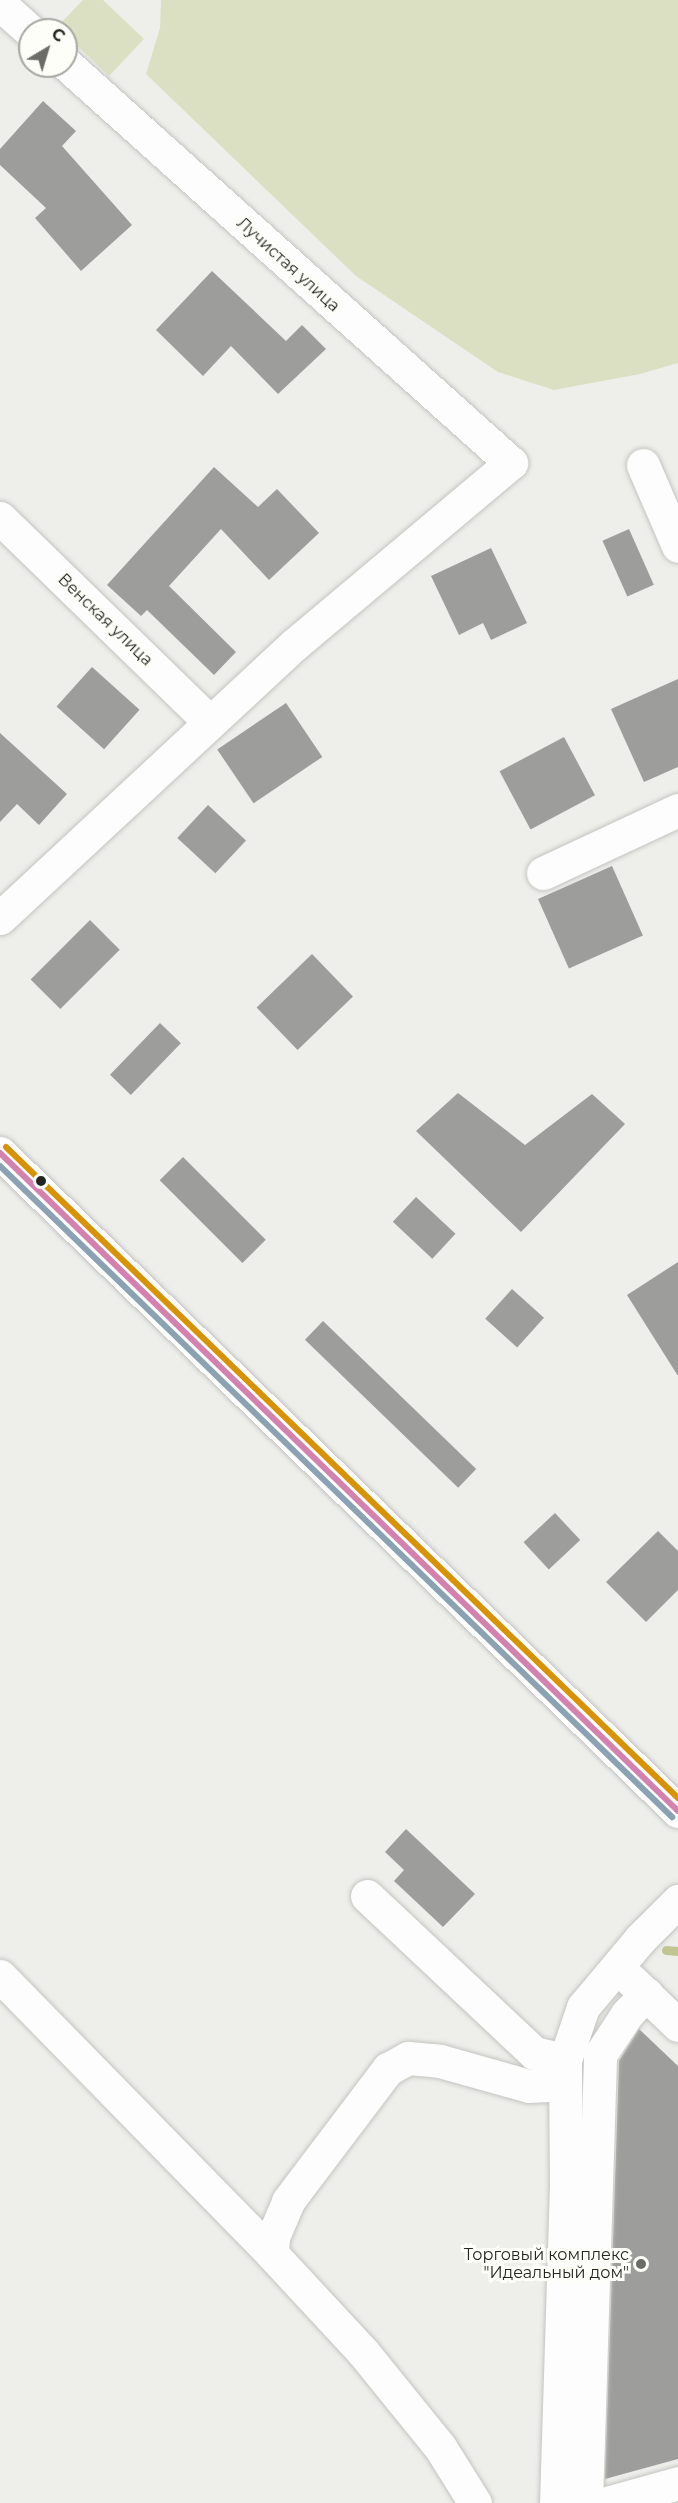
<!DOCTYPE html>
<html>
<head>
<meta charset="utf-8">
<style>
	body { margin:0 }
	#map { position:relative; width:678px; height:2503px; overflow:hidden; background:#eeefeb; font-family:Montserrat,sans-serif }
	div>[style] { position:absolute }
	.green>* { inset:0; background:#dce0c2 }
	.stream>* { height:9px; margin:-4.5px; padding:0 4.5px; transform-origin:4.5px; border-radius:4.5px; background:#c0c591 }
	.building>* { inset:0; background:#9d9d9b; transform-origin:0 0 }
	.roads { filter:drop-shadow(0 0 2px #c4c4c1) drop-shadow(0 0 2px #c4c4c1) }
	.minor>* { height:33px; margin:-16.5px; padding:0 16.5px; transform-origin:16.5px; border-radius:16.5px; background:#fcfdfc }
	.major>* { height:33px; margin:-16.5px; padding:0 16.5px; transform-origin:16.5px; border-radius:16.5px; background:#fcfdfc }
	.bus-1>* { height:6px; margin:-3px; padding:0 3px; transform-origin:3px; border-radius:3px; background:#d382af }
	.bus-2>* { height:6px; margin:-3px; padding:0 3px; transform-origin:3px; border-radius:3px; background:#8ba2b2 }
	.bus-3>* { height:6px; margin:-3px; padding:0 3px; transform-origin:3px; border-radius:3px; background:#d79205 }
	.dots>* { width:16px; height:16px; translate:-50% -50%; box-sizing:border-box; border:3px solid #fdfef8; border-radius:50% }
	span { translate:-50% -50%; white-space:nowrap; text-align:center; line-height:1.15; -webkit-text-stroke:6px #fdfef8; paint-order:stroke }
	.street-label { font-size:16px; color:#242422 }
	.poi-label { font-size:16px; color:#242422 }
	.right { translate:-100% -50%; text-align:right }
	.north { position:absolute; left:18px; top:18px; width:60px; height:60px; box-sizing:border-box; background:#fdfef8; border:2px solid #a6a7a2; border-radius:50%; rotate:38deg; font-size:16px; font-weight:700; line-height:24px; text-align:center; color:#242422 }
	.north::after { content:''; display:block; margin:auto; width:21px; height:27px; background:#6b6b68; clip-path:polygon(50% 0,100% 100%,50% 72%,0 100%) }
</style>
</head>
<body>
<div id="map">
	<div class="green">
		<i style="clip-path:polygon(83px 0,103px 0,144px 39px,109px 76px,66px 35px,66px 30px,57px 27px)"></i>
		<i style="clip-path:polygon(161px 0,678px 0,678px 363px,640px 374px,554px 390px,498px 372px,356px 276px,146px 74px,160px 28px)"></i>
	</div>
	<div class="stream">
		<i style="left:666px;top:1950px;width:12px;rotate:5deg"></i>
	</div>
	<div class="building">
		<i style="clip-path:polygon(43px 101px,76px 131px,62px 146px,132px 225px,81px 271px,35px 218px,46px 208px,0 165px,0 149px)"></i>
		<i style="clip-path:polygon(212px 271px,286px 341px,302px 325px,326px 349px,278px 394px,231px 346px,203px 376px,156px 330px)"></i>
		<i style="clip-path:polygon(214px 467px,258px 507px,277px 489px,319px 533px,269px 580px,221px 529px,169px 586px,236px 652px,214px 675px,147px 610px,141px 616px,107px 585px)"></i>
		<i style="left:629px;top:529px;width:61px;height:29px;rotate:66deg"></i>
		<i style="clip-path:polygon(491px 548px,527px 623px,491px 640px,483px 623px,459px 635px,431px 576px)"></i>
		<i style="left:92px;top:667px;width:64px;height:53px;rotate:42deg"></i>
		<i style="clip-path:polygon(678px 679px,678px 767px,644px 782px,611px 709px)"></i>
		<i style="left:286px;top:703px;width:65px;height:83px;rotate:56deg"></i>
		<i style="clip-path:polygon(0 733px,67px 794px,39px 825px,17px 804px,0 822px)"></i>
		<i style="left:564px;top:737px;width:66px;height:73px;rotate:62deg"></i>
		<i style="left:208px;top:805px;width:52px;height:45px;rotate:43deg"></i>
		<i style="left:612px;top:866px;width:76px;height:81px;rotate:66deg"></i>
		<i style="left:90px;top:920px;width:42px;height:84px;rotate:45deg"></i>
		<i style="left:312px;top:954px;width:59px;height:77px;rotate:46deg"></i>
		<i style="left:160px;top:1023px;width:29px;height:72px;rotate:44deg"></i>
		<i style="clip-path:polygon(458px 1093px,525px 1145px,592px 1094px,625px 1124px,521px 1232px,416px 1131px)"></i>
		<i style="left:183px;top:1157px;width:117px;height:33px;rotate:45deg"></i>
		<i style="left:416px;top:1197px;width:54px;height:34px;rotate:43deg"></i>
		<i style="clip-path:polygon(678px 1262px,678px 1376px,627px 1295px)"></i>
		<i style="left:512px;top:1289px;width:43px;height:40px;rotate:42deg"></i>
		<i style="left:323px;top:1321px;width:213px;height:26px;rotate:44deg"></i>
		<i style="left:555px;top:1513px;width:37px;height:43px;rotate:47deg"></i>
		<i style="clip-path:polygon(658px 1531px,678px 1551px,678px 1590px,646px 1622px,606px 1582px)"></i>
		<i style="clip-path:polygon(406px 1829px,475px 1894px,443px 1927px,394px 1881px,404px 1870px,385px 1852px)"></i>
		<i style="clip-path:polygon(639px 2029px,678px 2066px,678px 2459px,605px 2479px,619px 2061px)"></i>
	</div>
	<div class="roads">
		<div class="minor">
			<i style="left:0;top:4px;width:40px;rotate:42deg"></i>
			<i style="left:643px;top:465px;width:88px;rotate:66.6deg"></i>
			<i style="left:0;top:518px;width:291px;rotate:44.2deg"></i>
			<i style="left:543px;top:873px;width:149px;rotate:-25deg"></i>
			<i style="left:0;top:918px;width:403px;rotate:-42.9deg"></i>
			<i style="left:295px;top:644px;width:282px;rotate:-40deg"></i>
			<i style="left:511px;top:463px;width:598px;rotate:-138.12deg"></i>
			<i style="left:367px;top:1896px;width:229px;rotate:43.2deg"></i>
			<i style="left:534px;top:2053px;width:32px;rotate:13deg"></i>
			<i style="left:0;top:1976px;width:389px;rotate:45.6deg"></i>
			<i style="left:272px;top:2254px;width:134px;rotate:47.1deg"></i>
			<i style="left:363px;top:2352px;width:122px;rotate:51deg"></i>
			<i style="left:440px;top:2447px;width:66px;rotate:58deg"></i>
			<i style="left:631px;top:1980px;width:65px;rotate:43.8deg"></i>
			<i style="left:272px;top:2254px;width:17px;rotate:-87deg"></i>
			<i style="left:273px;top:2237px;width:39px;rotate:-67deg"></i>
			<i style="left:288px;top:2201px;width:166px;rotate:-52.9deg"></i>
			<i style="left:388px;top:2069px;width:23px;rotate:-29deg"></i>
			<i style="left:408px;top:2058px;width:32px;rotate:5deg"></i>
			<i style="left:440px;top:2061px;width:92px;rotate:15.7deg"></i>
			<i style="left:529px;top:2086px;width:19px;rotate:-3deg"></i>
			<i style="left:548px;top:2085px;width:19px;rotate:-28deg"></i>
			<i style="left:556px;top:2503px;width:322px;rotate:-88.2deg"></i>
			<i style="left:566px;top:2181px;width:121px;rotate:-90.5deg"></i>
			<i style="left:565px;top:2060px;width:56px;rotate:-71.2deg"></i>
			<i style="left:583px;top:2007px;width:89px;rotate:-50deg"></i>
			<i style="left:640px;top:1939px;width:54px;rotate:-45deg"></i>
			<i style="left:586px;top:2503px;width:448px;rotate:-88.2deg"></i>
			<i style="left:600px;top:2055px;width:49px;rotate:-56.6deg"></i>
			<i style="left:627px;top:2014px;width:28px;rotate:-46deg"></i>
			<i style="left:607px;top:2503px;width:74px;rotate:-15.7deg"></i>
		</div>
		<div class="major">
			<i style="left:0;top:1153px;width:945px;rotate:44.14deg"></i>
		</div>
	</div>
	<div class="bus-1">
		<i style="left:0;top:1153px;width:945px;rotate:44.14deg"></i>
	</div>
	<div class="bus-2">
		<i style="left:0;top:1166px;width:936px;rotate:44.09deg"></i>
	</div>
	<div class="bus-3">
		<i style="left:6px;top:1147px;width:936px;rotate:44.09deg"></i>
	</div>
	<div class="dots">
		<i style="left:41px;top:1181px;background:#242422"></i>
		<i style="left:641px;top:2264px;background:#6b6b68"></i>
	</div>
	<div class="street-label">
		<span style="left:288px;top:265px;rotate:42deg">Лучистая улица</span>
		<span style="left:105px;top:620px;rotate:44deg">Венская улица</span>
	</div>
	<div class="poi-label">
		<span class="right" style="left:629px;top:2264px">Торговый комплекс<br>"Идеальный дом"</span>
	</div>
	<div class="north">С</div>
</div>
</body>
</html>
